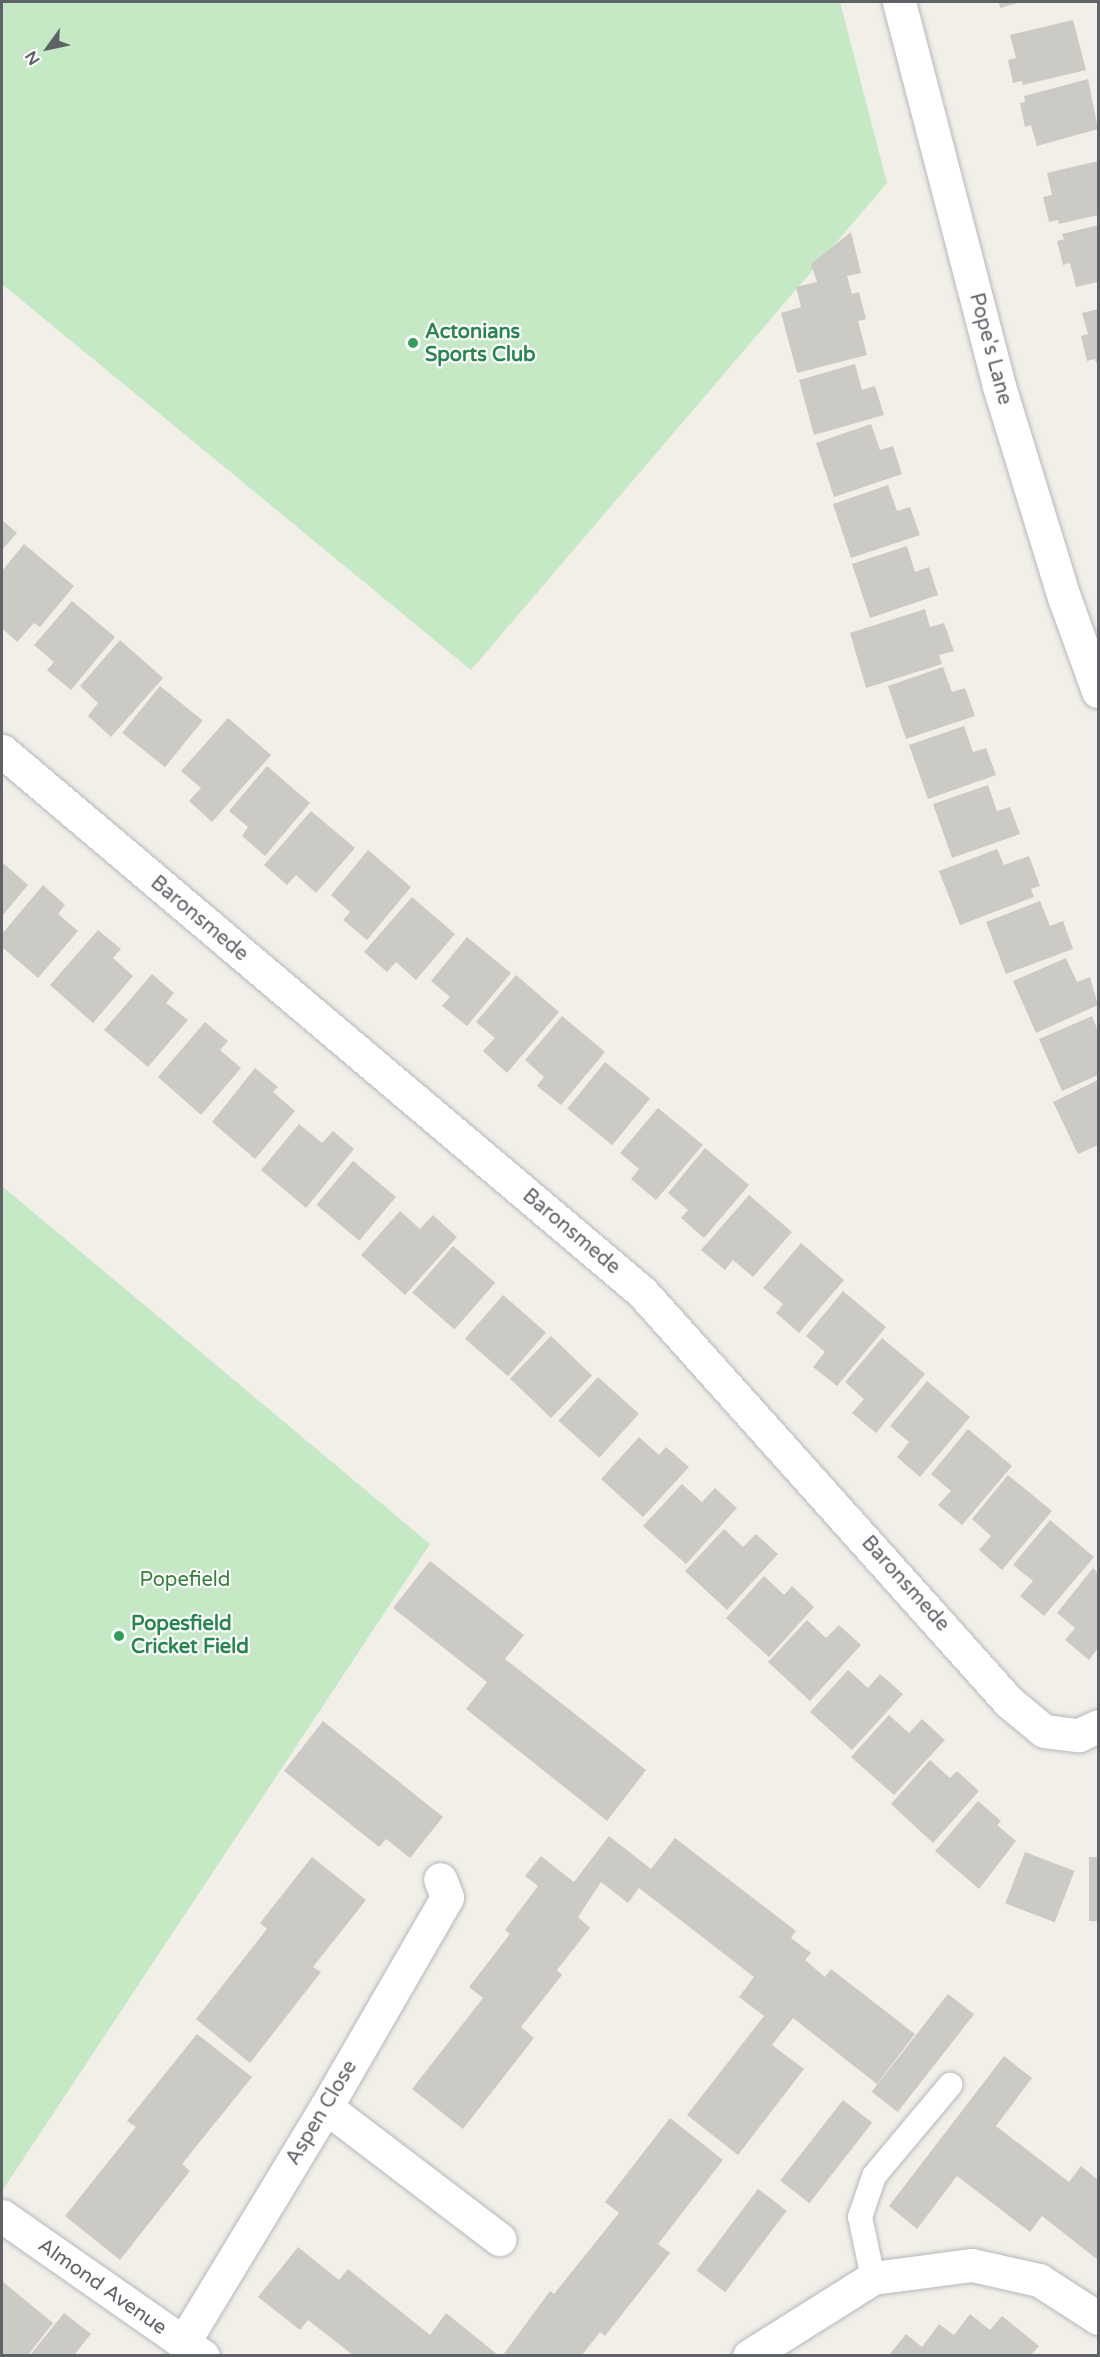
<!DOCTYPE html>
<html>
<head>
<meta charset="utf-8">
<style>
	body { margin:0 }
	#map { position:relative; width:1100px; height:2357px; overflow:hidden; background:#f1efe8; font-family:"Varela Round",sans-serif }
	div>[style] { position:absolute }
	.green>* { inset:0; background:#c5e8c5 }
	.building>* { inset:0; background:#cccac5; transform-origin:0 0 }
	.roads { filter:drop-shadow(0 0 2px #b5b8bc) drop-shadow(0 0 2px #b5b8bc) }
	.service>* { height:24px; margin:-12px; padding:0 12px; transform-origin:12px; border-radius:12px; background:#fff }
	.minor>* { height:33px; margin:-16.5px; padding:0 16.5px; transform-origin:16.5px; border-radius:16.5px; background:#fff }
	.secondary>* { height:33px; margin:-16.5px; padding:0 16.5px; transform-origin:16.5px; border-radius:16.5px; background:#fff }
	.dots>* { width:16px; height:16px; translate:-50% -50%; box-sizing:border-box; border:3px solid #fff; border-radius:50% }
	span { translate:-50% -50%; white-space:nowrap; text-align:center; line-height:1.15; -webkit-text-stroke:4.5px #fff; paint-order:stroke }
	.leisure-label { font-size:20px; color:#27864d; font-weight:700 }
	.left { translate:0 -50%; text-align:left }
	.street-label { font-size:20px; color:#5f6368 }
	.park-label { font-size:20px; color:#348238 }
	.frame { position:absolute; inset:0; border:3px solid #5f6368; pointer-events:none }
	.north { position:absolute; left:18px; top:18px; width:60px; height:60px; -webkit-text-stroke:4px #fff; paint-order:stroke; rotate:237deg; font-size:16px; font-weight:700; line-height:24px; text-align:center; color:#5f6368 }
	.north::after { content:''; display:block; margin:auto; width:21px; height:27px; background:#5f6368; clip-path:polygon(50% 0,100% 100%,50% 72%,0 100%) }
</style>
</head>
<body>
<div id="map">
	<div class="green">
		<i style="clip-path:polygon(2px 2px,840px 2px,887px 183px,471px 670px,2px 284px)"></i>
		<i style="clip-path:polygon(2px 1186px,430px 1544px,2px 2191px)"></i>
	</div>
	<div class="building">
		<i style="clip-path:polygon(999px 2px,1021px 2px,1000px 8px)"></i>
		<i style="clip-path:polygon(1073px 20px,1086px 70px,1023px 85px,1022px 81px,1013px 83px,1008px 60px,1016px 58px,1010px 35px)"></i>
		<i style="clip-path:polygon(1088px 79px,1098px 129px,1037px 146px,1031px 125px,1025px 127px,1020px 103px,1025px 102px,1024px 96px)"></i>
		<i style="clip-path:polygon(1098px 161px,1098px 215px,1059px 224px,1058px 220px,1049px 222px,1043px 197px,1052px 195px,1047px 173px)"></i>
		<i style="clip-path:polygon(1098px 225px,1098px 282px,1076px 287px,1070px 263px,1063px 265px,1057px 241px,1064px 239px,1062px 234px)"></i>
		<i style="clip-path:polygon(851px 232px,861px 273px,847px 276px,852px 294px,859px 292px,866px 319px,858px 321px,867px 355px,797px 373px,781px 313px,801px 307px,796px 287px,817px 282px,811px 264px)"></i>
		<i style="clip-path:polygon(1098px 309px,1098px 363px,1096px 363px,1095px 359px,1087px 361px,1081px 336px,1088px 334px,1082px 313px)"></i>
		<i style="clip-path:polygon(855px 364px,862px 390px,875px 386px,884px 415px,814px 435px,799px 380px)"></i>
		<i style="clip-path:polygon(871px 424px,880px 450px,893px 446px,902px 474px,834px 497px,816px 443px)"></i>
		<i style="clip-path:polygon(888px 485px,897px 511px,910px 507px,920px 535px,851px 558px,833px 504px)"></i>
		<i style="clip-path:polygon(2px 520px,17px 533px,2px 550px)"></i>
		<i style="clip-path:polygon(24px 544px,74px 586px,40px 627px,34px 623px,17px 642px,2px 628px,2px 571px)"></i>
		<i style="clip-path:polygon(907px 546px,915px 572px,929px 567px,938px 595px,870px 618px,852px 564px)"></i>
		<i style="clip-path:polygon(72px 601px,115px 637px,71px 690px,47px 670px,54px 662px,34px 645px)"></i>
		<i style="clip-path:polygon(925px 609px,930px 627px,944px 623px,954px 651px,939px 655px,942px 664px,866px 688px,850px 633px)"></i>
		<i style="clip-path:polygon(120px 640px,163px 678px,111px 737px,88px 716px,98px 703px,80px 686px)"></i>
		<i style="clip-path:polygon(943px 667px,952px 692px,965px 688px,975px 716px,906px 739px,888px 686px)"></i>
		<i style="left:160px;top:686px;width:55px;height:60px;rotate:39deg"></i>
		<i style="clip-path:polygon(228px 718px,271px 755px,212px 822px,189px 801px,201px 788px,181px 771px)"></i>
		<i style="clip-path:polygon(964px 726px,973px 752px,986px 748px,996px 775px,928px 799px,909px 745px)"></i>
		<i style="clip-path:polygon(267px 766px,310px 803px,265px 856px,242px 836px,248px 827px,229px 811px)"></i>
		<i style="clip-path:polygon(988px 785px,997px 811px,1010px 807px,1020px 834px,952px 858px,933px 804px)"></i>
		<i style="clip-path:polygon(311px 811px,355px 848px,316px 893px,296px 875px,287px 885px,264px 865px)"></i>
		<i style="clip-path:polygon(997px 849px,1004px 865px,1029px 856px,1040px 886px,1031px 889px,1034px 897px,960px 925px,939px 871px)"></i>
		<i style="clip-path:polygon(368px 850px,411px 887px,367px 940px,343px 920px,350px 912px,331px 895px)"></i>
		<i style="clip-path:polygon(2px 862px,28px 885px,2px 916px)"></i>
		<i style="clip-path:polygon(43px 885px,65px 905px,58px 914px,78px 931px,38px 978px,2px 947px,2px 934px)"></i>
		<i style="clip-path:polygon(412px 897px,455px 934px,416px 980px,396px 962px,387px 972px,364px 952px)"></i>
		<i style="clip-path:polygon(1040px 901px,1050px 926px,1063px 921px,1073px 949px,1006px 974px,986px 922px)"></i>
		<i style="clip-path:polygon(98px 930px,121px 949px,113px 958px,133px 976px,93px 1023px,50px 985px)"></i>
		<i style="clip-path:polygon(467px 937px,511px 973px,467px 1026px,442px 1006px,450px 997px,431px 981px)"></i>
		<i style="clip-path:polygon(1066px 958px,1077px 982px,1090px 977px,1098px 1005px,1036px 1033px,1013px 981px)"></i>
		<i style="clip-path:polygon(152px 974px,174px 993px,166px 1003px,188px 1020px,148px 1067px,104px 1030px)"></i>
		<i style="clip-path:polygon(516px 975px,559px 1012px,507px 1073px,483px 1051px,495px 1038px,476px 1022px)"></i>
		<i style="clip-path:polygon(562px 1016px,605px 1052px,561px 1105px,537px 1086px,544px 1077px,525px 1060px)"></i>
		<i style="clip-path:polygon(1092px 1016px,1098px 1031px,1098px 1075px,1062px 1091px,1039px 1039px)"></i>
		<i style="clip-path:polygon(205px 1022px,228px 1041px,220px 1050px,241px 1068px,201px 1115px,158px 1077px)"></i>
		<i style="left:605px;top:1062px;width:58px;height:60px;rotate:39deg"></i>
		<i style="clip-path:polygon(255px 1068px,278px 1087px,273px 1092px,295px 1111px,255px 1159px,212px 1122px)"></i>
		<i style="clip-path:polygon(1098px 1080px,1098px 1145px,1078px 1154px,1053px 1102px)"></i>
		<i style="clip-path:polygon(658px 1108px,703px 1145px,656px 1200px,631px 1179px,639px 1169px,620px 1153px)"></i>
		<i style="clip-path:polygon(299px 1124px,322px 1143px,333px 1131px,354px 1149px,306px 1208px,261px 1170px)"></i>
		<i style="clip-path:polygon(705px 1148px,749px 1185px,704px 1238px,681px 1218px,688px 1210px,668px 1193px)"></i>
		<i style="left:353px;top:1161px;width:56px;height:57px;rotate:40deg"></i>
		<i style="clip-path:polygon(749px 1195px,792px 1232px,753px 1277px,733px 1260px,725px 1270px,701px 1250px)"></i>
		<i style="clip-path:polygon(400px 1211px,420px 1229px,433px 1215px,457px 1237px,405px 1295px,361px 1255px)"></i>
		<i style="clip-path:polygon(801px 1243px,844px 1280px,799px 1333px,776px 1313px,783px 1304px,763px 1288px)"></i>
		<i style="left:453px;top:1246px;width:56px;height:62px;rotate:41deg"></i>
		<i style="clip-path:polygon(843px 1291px,886px 1327px,837px 1386px,813px 1367px,825px 1352px,806px 1336px)"></i>
		<i style="left:503px;top:1295px;width:57px;height:58px;rotate:41deg"></i>
		<i style="left:551px;top:1336px;width:57px;height:59px;rotate:44deg"></i>
		<i style="clip-path:polygon(882px 1338px,925px 1374px,876px 1433px,852px 1413px,864px 1399px,845px 1382px)"></i>
		<i style="left:598px;top:1377px;width:55px;height:59px;rotate:42deg"></i>
		<i style="clip-path:polygon(927px 1381px,970px 1417px,920px 1477px,897px 1457px,909px 1442px,890px 1426px)"></i>
		<i style="clip-path:polygon(968px 1429px,1012px 1466px,962px 1525px,938px 1505px,951px 1491px,931px 1474px)"></i>
		<i style="clip-path:polygon(639px 1437px,659px 1455px,666px 1447px,689px 1467px,643px 1517px,601px 1479px)"></i>
		<i style="clip-path:polygon(1008px 1475px,1052px 1511px,1002px 1570px,979px 1550px,991px 1536px,972px 1519px)"></i>
		<i style="clip-path:polygon(682px 1484px,702px 1502px,715px 1488px,737px 1508px,686px 1564px,643px 1526px)"></i>
		<i style="clip-path:polygon(1050px 1520px,1094px 1557px,1044px 1616px,1020px 1596px,1033px 1581px,1013px 1565px)"></i>
		<i style="clip-path:polygon(724px 1529px,743px 1547px,756px 1534px,778px 1554px,727px 1610px,685px 1571px)"></i>
		<i style="clip-path:polygon(430px 1561px,524px 1635px,505px 1659px,646px 1770px,607px 1821px,466px 1709px,487px 1682px,393px 1608px)"></i>
		<i style="clip-path:polygon(1093px 1568px,1098px 1573px,1098px 1648px,1089px 1660px,1065px 1640px,1075px 1628px,1057px 1613px)"></i>
		<i style="clip-path:polygon(764px 1576px,784px 1595px,792px 1586px,814px 1607px,769px 1657px,726px 1618px)"></i>
		<i style="clip-path:polygon(807px 1620px,826px 1638px,839px 1625px,861px 1645px,810px 1701px,768px 1662px)"></i>
		<i style="clip-path:polygon(848px 1670px,868px 1688px,880px 1674px,903px 1694px,852px 1750px,810px 1712px)"></i>
		<i style="clip-path:polygon(889px 1715px,909px 1733px,922px 1719px,945px 1740px,894px 1795px,851px 1757px)"></i>
		<i style="clip-path:polygon(323px 1721px,443px 1817px,410px 1858px,386px 1839px,379px 1847px,284px 1771px)"></i>
		<i style="clip-path:polygon(930px 1760px,950px 1778px,957px 1771px,979px 1791px,933px 1843px,891px 1804px)"></i>
		<i style="clip-path:polygon(978px 1801px,1001px 1821px,997px 1825px,1016px 1841px,979px 1889px,935px 1851px)"></i>
		<i style="clip-path:polygon(609px 1836px,651px 1869px,675px 1838px,796px 1931px,791px 1938px,811px 1953px,805px 1960px,825px 1977px,831px 1969px,915px 2034px,877px 2084px,793px 2018px,772px 2045px,804px 2069px,738px 2155px,687px 2115px,764px 2016px,739px 1997px,754px 1977px,639px 1888px,628px 1903px,601px 1882px,578px 1917px,590px 1928px,557px 1970px,562px 1975px,521px 2027px,534px 2038px,463px 2129px,412px 2089px,483px 1998px,469px 1987px,510px 1934px,505px 1930px,538px 1886px,525px 1876px,541px 1856px,574px 1882px)"></i>
		<i style="left:1025px;top:1852px;width:53px;height:55px;rotate:21deg"></i>
		<i style="clip-path:polygon(312px 1857px,366px 1900px,313px 1967px,321px 1972px,250px 2063px,196px 2019px,267px 1929px,260px 1923px)"></i>
		<i style="left:1089px;top:1857px;width:9px;height:64px"></i>
		<i style="left:948px;top:1994px;width:33px;height:124px;rotate:38deg"></i>
		<i style="clip-path:polygon(197px 2034px,252px 2077px,182px 2164px,190px 2171px,120px 2260px,65px 2216px,136px 2127px,127px 2121px)"></i>
		<i style="clip-path:polygon(1004px 2056px,1032px 2078px,996px 2126px,1069px 2182px,1081px 2166px,1098px 2180px,1098px 2260px,1042px 2216px,1030px 2232px,957px 2176px,917px 2229px,889px 2206px)"></i>
		<i style="left:843px;top:2100px;width:37px;height:102px;rotate:38deg"></i>
		<i style="clip-path:polygon(670px 2118px,723px 2160px,658px 2244px,670px 2253px,605px 2336px,600px 2332px,582px 2355px,503px 2355px,550px 2291px,554px 2294px,619px 2213px,605px 2202px)"></i>
		<i style="left:758px;top:2189px;width:36px;height:102px;rotate:37deg"></i>
		<i style="clip-path:polygon(298px 2247px,339px 2280px,348px 2269px,430px 2335px,446px 2313px,498px 2355px,353px 2355px,308px 2320px,300px 2330px,258px 2297px)"></i>
		<i style="clip-path:polygon(2px 2281px,53px 2323px,28px 2355px,2px 2355px)"></i>
		<i style="clip-path:polygon(64px 2313px,91px 2334px,74px 2355px,30px 2355px)"></i>
		<i style="clip-path:polygon(970px 2314px,990px 2330px,1002px 2316px,1039px 2346px,1031px 2355px,889px 2355px,906px 2334px,922px 2347px,939px 2324px,954px 2335px)"></i>
	</div>
	<div class="roads">
		<div class="service">
			<i style="left:873px;top:2278px;width:62px;rotate:-102deg"></i>
			<i style="left:860px;top:2217px;width:43px;rotate:-71.1deg"></i>
			<i style="left:874px;top:2176px;width:119px;rotate:-50.1deg"></i>
		</div>
		<div class="minor">
			<i style="left:2px;top:751px;width:838px;rotate:40.21deg"></i>
			<i style="left:642px;top:1292px;width:550px;rotate:48.17deg"></i>
			<i style="left:1009px;top:1702px;width:45px;rotate:39.6deg"></i>
			<i style="left:1044px;top:1731px;width:35px;rotate:7deg"></i>
			<i style="left:1079px;top:1735px;width:21px;rotate:-25deg"></i>
			<i style="left:326px;top:2107px;width:218px;rotate:37.3deg"></i>
			<i style="left:2px;top:2216px;width:245px;rotate:34.9deg"></i>
			<i style="left:183px;top:2343px;width:276px;rotate:-58.8deg"></i>
			<i style="left:326px;top:2107px;width:242px;rotate:-60deg"></i>
			<i style="left:447px;top:1897px;width:19px;rotate:-111deg"></i>
			<i style="left:749px;top:2356px;width:146px;rotate:-32.2deg"></i>
			<i style="left:873px;top:2278px;width:100px;rotate:-7.5deg"></i>
			<i style="left:972px;top:2265px;width:69px;rotate:12.6deg"></i>
			<i style="left:1039px;top:2280px;width:70px;rotate:32.8deg"></i>
		</div>
		<div class="secondary">
			<i style="left:899px;top:2px;width:397px;rotate:75.4deg"></i>
			<i style="left:999px;top:386px;width:224px;rotate:72.9deg"></i>
			<i style="left:1065px;top:600px;width:97px;rotate:70.1deg"></i>
		</div>
	</div>
	<div class="dots">
		<i style="left:413px;top:343px;background:#2e9e5b"></i>
		<i style="left:119px;top:1636px;background:#2e9e5b"></i>
	</div>
	<div class="leisure-label">
		<span class="left" style="left:425px;top:344px">Actonians<br>Sports Club</span>
		<span class="left" style="left:131px;top:1636px">Popesfield<br>Cricket Field</span>
	</div>
	<div class="street-label">
		<span style="left:990px;top:349px;rotate:75deg">Pope's Lane</span>
		<span style="left:199px;top:919px;rotate:40deg">Baronsmede</span>
		<span style="left:571px;top:1232px;rotate:40deg">Baronsmede</span>
		<span style="left:905px;top:1584px;rotate:48deg">Baronsmede</span>
		<span style="left:322px;top:2113px;rotate:-59deg">Aspen Close</span>
		<span style="left:102px;top:2287px;rotate:35deg">Almond Avenue</span>
	</div>
	<div class="park-label">
		<span style="left:185px;top:1580px">Popefield</span>
	</div>
	<div class="frame"></div>
	<div class="north">N</div>
</div>
</body>
</html>
